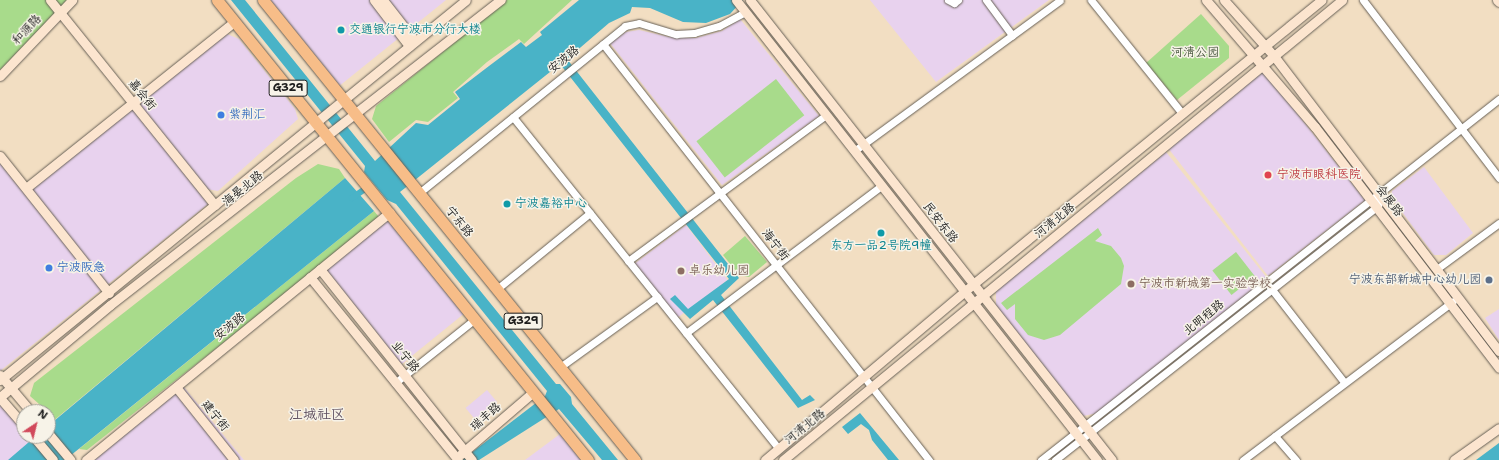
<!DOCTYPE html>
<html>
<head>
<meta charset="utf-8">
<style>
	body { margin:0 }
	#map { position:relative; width:1499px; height:460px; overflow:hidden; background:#f2dec2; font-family:"Shantell Sans","LXGW WenKai TC",sans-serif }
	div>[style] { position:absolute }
	.built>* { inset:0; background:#e8d2ee; transform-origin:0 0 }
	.green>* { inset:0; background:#a8db8b; transform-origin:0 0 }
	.water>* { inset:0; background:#49b3c7 }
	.canal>* { height:6px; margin:-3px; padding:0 3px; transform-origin:3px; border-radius:3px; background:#49b3c7 }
	.roads { filter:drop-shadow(0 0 1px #676056) drop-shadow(0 0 1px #676056) }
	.street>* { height:7px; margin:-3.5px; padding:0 3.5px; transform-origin:3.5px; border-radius:3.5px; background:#fff }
	.secondary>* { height:9px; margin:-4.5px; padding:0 4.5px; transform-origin:4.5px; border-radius:4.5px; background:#fce5cf }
	.primary>* { height:11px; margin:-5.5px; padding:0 5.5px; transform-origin:5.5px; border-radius:5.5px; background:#f7bd88 }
	.dots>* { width:11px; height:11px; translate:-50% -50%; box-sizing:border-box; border:2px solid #f7f3e8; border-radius:50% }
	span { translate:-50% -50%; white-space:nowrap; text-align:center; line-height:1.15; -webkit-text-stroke:3px #f7f3e8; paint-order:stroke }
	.shield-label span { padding:1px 3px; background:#f7f3e8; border:1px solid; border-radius:3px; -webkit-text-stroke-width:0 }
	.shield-label { font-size:11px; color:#1c1c1c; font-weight:700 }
	.street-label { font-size:12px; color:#1c1c1c }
	.culture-label { font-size:12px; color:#0d838f }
	.left { translate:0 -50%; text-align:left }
	.park-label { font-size:12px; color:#46553d }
	.shop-label { font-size:12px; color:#366cbe }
	.health-label { font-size:12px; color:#be3a42 }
	.education-label { font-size:12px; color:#785e54 }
	.service-label { font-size:12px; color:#4e5e75 }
	.right { translate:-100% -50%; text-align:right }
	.quarter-label { font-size:14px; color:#5d4d5e }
	.north { position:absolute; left:16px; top:404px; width:40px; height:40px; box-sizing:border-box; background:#f7f3e8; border:1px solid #9f9d96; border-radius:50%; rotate:35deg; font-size:11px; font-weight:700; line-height:16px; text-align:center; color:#1c1c1c }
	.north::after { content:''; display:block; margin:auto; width:14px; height:18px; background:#d1495b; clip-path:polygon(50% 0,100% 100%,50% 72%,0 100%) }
</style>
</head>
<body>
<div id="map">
	<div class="built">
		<i style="clip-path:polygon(269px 0,446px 0,338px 87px)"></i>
		<i style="clip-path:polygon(870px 0,1049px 0,936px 82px)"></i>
		<i style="clip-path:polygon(740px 19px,819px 116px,722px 185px,610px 43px,626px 32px,639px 30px,669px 37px,696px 38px,722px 31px)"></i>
		<i style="clip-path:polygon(227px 34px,239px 39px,295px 109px,298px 119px,218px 191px,206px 189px,141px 110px,141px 102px)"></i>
		<i style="left:1264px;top:71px;width:164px;height:123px;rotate:52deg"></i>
		<i style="clip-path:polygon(132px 107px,208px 204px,0 371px,0 163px,24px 193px)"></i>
		<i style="clip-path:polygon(1166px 152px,1267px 278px,1098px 413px,1083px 416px,996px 307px,996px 290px)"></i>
		<i style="clip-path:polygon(1424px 167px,1473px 233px,1446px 255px,1434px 255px,1391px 197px,1392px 191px)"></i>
		<i style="left:388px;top:217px;width:123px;height:83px;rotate:51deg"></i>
		<i style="left:686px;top:225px;width:69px;height:64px;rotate:53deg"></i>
		<i style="clip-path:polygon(1499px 309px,1499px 340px,1485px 318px)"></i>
		<i style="clip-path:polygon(183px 386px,244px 460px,92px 460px)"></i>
		<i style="left:487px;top:390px;width:16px;height:28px;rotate:50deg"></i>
		<i style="clip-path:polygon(0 398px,24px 426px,24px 436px,33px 436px,53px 460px,0 460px)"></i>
		<i style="clip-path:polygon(560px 434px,581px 460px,525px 460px)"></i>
	</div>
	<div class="green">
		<i style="clip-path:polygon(0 0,68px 0,0 70px)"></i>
		<i style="clip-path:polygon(507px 0,572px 0,524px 44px,519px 39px,487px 62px,453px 92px,458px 98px,428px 122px,416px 120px,389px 142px,372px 119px,376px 106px)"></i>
		<i style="clip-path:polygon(1201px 14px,1229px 46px,1229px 58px,1177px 100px,1146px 63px)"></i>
		<i style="left:776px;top:79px;width:46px;height:101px;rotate:52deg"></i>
		<i style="clip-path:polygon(318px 164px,339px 169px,345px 178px,52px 422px,48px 412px,30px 396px,34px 383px,296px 178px)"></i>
		<i style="clip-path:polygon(374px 211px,379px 217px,237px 332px,87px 450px,79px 449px)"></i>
		<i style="clip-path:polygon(1098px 228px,1102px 235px,1095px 241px,1111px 246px,1121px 258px,1124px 266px,1121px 284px,1060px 335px,1044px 340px,1028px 335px,1015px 319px,1015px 304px,1007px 310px,1001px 303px)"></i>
		<i style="clip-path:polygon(745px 236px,767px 262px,749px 277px,739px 275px,723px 255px)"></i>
		<i style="left:1236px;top:252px;width:31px;height:30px;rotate:52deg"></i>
	</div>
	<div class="water">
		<i style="clip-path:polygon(231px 0,245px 0,375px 161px,416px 123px,428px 125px,460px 99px,455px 92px,489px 66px,521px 42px,526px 47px,542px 35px,540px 32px,579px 0,743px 0,730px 14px,706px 23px,683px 22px,650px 8px,632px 7px,630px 13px,609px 23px,567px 59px,739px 278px,721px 295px,802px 400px,810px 395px,815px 400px,798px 408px,713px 300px,690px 319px,670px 299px,675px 295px,688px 309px,729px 279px,560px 64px,400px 192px,556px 384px,560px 384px,571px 397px,572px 404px,618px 460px,602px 460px,559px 409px,479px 460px,462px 460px,545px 396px,547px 391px,396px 204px,387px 200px,364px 172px,365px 166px)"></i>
		<i style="clip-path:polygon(345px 178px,374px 211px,65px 460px,8px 460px,36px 436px,48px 436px,48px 426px)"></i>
		<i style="clip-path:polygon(860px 413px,899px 460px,888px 460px,872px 440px,869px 430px,861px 424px,848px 434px,842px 427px)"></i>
		<i style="clip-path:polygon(1499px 443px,1499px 460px,1476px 460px)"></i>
	</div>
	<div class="canal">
		<i style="left:352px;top:198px;width:21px;rotate:-35deg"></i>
	</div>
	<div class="roads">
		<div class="street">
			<i style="left:948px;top:0;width:7px;rotate:27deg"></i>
			<i style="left:954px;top:3px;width:5px;rotate:-37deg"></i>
			<i style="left:986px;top:0;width:44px;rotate:53.4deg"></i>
			<i style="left:1091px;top:0;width:145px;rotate:51.2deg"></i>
			<i style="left:1363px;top:0;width:224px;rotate:52.6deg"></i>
			<i style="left:603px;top:44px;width:529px;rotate:51.92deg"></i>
			<i style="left:513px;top:117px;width:425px;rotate:51.3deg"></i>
			<i style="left:854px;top:151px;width:255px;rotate:-36.2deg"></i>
			<i style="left:419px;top:193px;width:265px;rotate:-39deg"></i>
			<i style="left:625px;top:26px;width:14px;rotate:-12deg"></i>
			<i style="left:639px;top:23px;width:39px;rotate:17deg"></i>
			<i style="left:676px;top:34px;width:18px;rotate:-3deg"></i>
			<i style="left:694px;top:33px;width:26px;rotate:-16deg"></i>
			<i style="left:719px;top:26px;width:30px;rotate:-28deg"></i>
			<i style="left:628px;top:261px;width:246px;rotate:-36.4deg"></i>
			<i style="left:1438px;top:268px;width:76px;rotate:-36.4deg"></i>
			<i style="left:1270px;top:287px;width:120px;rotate:52.1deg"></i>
			<i style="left:497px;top:289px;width:120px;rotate:-39.3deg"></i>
			<i style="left:686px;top:333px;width:244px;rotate:-37deg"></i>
			<i style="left:560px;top:367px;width:120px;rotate:-35.8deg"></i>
			<i style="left:395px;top:383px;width:102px;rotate:-38.7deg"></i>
			<i style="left:1275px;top:436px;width:32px;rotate:49deg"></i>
			<i style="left:1041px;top:460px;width:583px;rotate:-38.25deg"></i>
			<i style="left:1055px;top:460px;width:411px;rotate:-38.2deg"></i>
			<i style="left:1378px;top:206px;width:11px;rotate:-75deg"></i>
			<i style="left:1243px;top:460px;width:263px;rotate:-37.1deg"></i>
		</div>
		<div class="secondary">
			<i style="left:50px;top:0;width:263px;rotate:51.2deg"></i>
			<i style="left:374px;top:0;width:58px;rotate:52.7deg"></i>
			<i style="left:383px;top:0;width:52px;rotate:52deg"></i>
			<i style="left:736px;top:0;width:585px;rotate:51.88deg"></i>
			<i style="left:750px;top:0;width:585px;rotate:51.8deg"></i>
			<i style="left:1206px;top:0;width:167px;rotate:49.4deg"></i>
			<i style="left:1315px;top:127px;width:303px;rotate:52.6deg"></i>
			<i style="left:1224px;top:0;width:75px;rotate:48.2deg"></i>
			<i style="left:1274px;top:56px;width:371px;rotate:52.7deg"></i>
			<i style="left:1497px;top:0;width:3px;rotate:45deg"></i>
			<i style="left:0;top:76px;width:105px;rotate:-46.5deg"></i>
			<i style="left:0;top:156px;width:175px;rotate:51.5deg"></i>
			<i style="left:26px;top:188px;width:266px;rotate:-38.6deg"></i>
			<i style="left:320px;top:269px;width:244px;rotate:51.5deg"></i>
			<i style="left:310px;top:277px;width:235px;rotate:51deg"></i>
			<i style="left:0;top:375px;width:48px;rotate:50deg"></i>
			<i style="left:0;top:380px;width:601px;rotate:-39.2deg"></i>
			<i style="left:176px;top:387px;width:93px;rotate:51.5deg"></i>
			<i style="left:0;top:397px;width:143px;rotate:-39.9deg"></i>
			<i style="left:110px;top:305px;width:496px;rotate:-38deg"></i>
			<i style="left:0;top:398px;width:37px;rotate:49deg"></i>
			<i style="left:48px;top:433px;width:35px;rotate:50deg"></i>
			<i style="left:33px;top:436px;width:31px;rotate:50deg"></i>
			<i style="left:461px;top:454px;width:95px;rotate:-40.7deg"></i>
			<i style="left:86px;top:460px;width:392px;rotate:-39.2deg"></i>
			<i style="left:765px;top:460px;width:271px;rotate:-40.2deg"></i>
			<i style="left:972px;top:285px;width:451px;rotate:-39.2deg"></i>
			<i style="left:783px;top:460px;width:724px;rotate:-39.45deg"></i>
			<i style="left:1454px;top:460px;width:55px;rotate:-35.4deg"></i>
		</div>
		<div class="primary">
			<i style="left:217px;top:0;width:591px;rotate:51.11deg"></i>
			<i style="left:263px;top:0;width:592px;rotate:51.04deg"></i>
		</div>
	</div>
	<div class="dots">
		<i style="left:341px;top:30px;background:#0f9aa8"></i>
		<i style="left:221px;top:115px;background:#3f7fe0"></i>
		<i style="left:1268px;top:175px;background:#e0444e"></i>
		<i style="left:507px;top:204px;background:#0f9aa8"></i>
		<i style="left:881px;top:233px;background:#0f9aa8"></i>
		<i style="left:49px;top:268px;background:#3f7fe0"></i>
		<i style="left:681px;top:271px;background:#8d6e63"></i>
		<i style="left:1489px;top:280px;background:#5c6f8a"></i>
		<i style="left:1131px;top:284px;background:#8d6e63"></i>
	</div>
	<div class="shield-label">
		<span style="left:288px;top:88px">G329</span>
		<span style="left:523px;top:321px">G329</span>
	</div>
	<div class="street-label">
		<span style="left:27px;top:30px;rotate:-47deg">和源路</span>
		<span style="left:564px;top:60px;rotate:-39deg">安波路</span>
		<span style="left:142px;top:95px;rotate:51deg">嘉会街</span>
		<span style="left:243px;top:189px;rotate:-39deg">海晏北路</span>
		<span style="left:1389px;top:201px;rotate:52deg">会展路</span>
		<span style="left:1055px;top:221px;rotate:-39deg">河清北路</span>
		<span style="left:459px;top:222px;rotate:51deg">宁东路</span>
		<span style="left:940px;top:223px;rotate:52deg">民安东路</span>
		<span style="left:775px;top:245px;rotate:52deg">海宁街</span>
		<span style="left:1204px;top:318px;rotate:-39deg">北明程路</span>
		<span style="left:230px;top:327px;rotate:-39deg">安波路</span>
		<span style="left:405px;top:357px;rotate:51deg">业宁路</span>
		<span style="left:215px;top:416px;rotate:51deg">建宁街</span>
		<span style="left:486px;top:417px;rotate:-41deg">瑞丰路</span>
		<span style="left:805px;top:427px;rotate:-39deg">河清北路</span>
	</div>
	<div class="culture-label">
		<span class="left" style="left:349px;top:30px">交通银行宁波市分行大楼</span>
		<span class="left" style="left:515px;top:204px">宁波嘉裕中心</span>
		<span style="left:881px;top:246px">东方一品2号院9幢</span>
	</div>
	<div class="park-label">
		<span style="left:1195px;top:53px">河清公园</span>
	</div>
	<div class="shop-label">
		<span class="left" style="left:229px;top:115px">紫荆汇</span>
		<span class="left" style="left:57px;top:268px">宁波阪急</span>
	</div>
	<div class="health-label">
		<span class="left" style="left:1277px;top:175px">宁波市眼科医院</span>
	</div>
	<div class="education-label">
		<span class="left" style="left:689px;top:271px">卓乐幼儿园</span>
		<span class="left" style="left:1139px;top:284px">宁波市新城第一实验学校</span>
	</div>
	<div class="service-label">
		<span class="right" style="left:1481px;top:280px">宁波东部新城中心幼儿园</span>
	</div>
	<div class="quarter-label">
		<span style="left:317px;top:414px">江城社区</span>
	</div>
	<div class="north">N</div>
</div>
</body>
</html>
